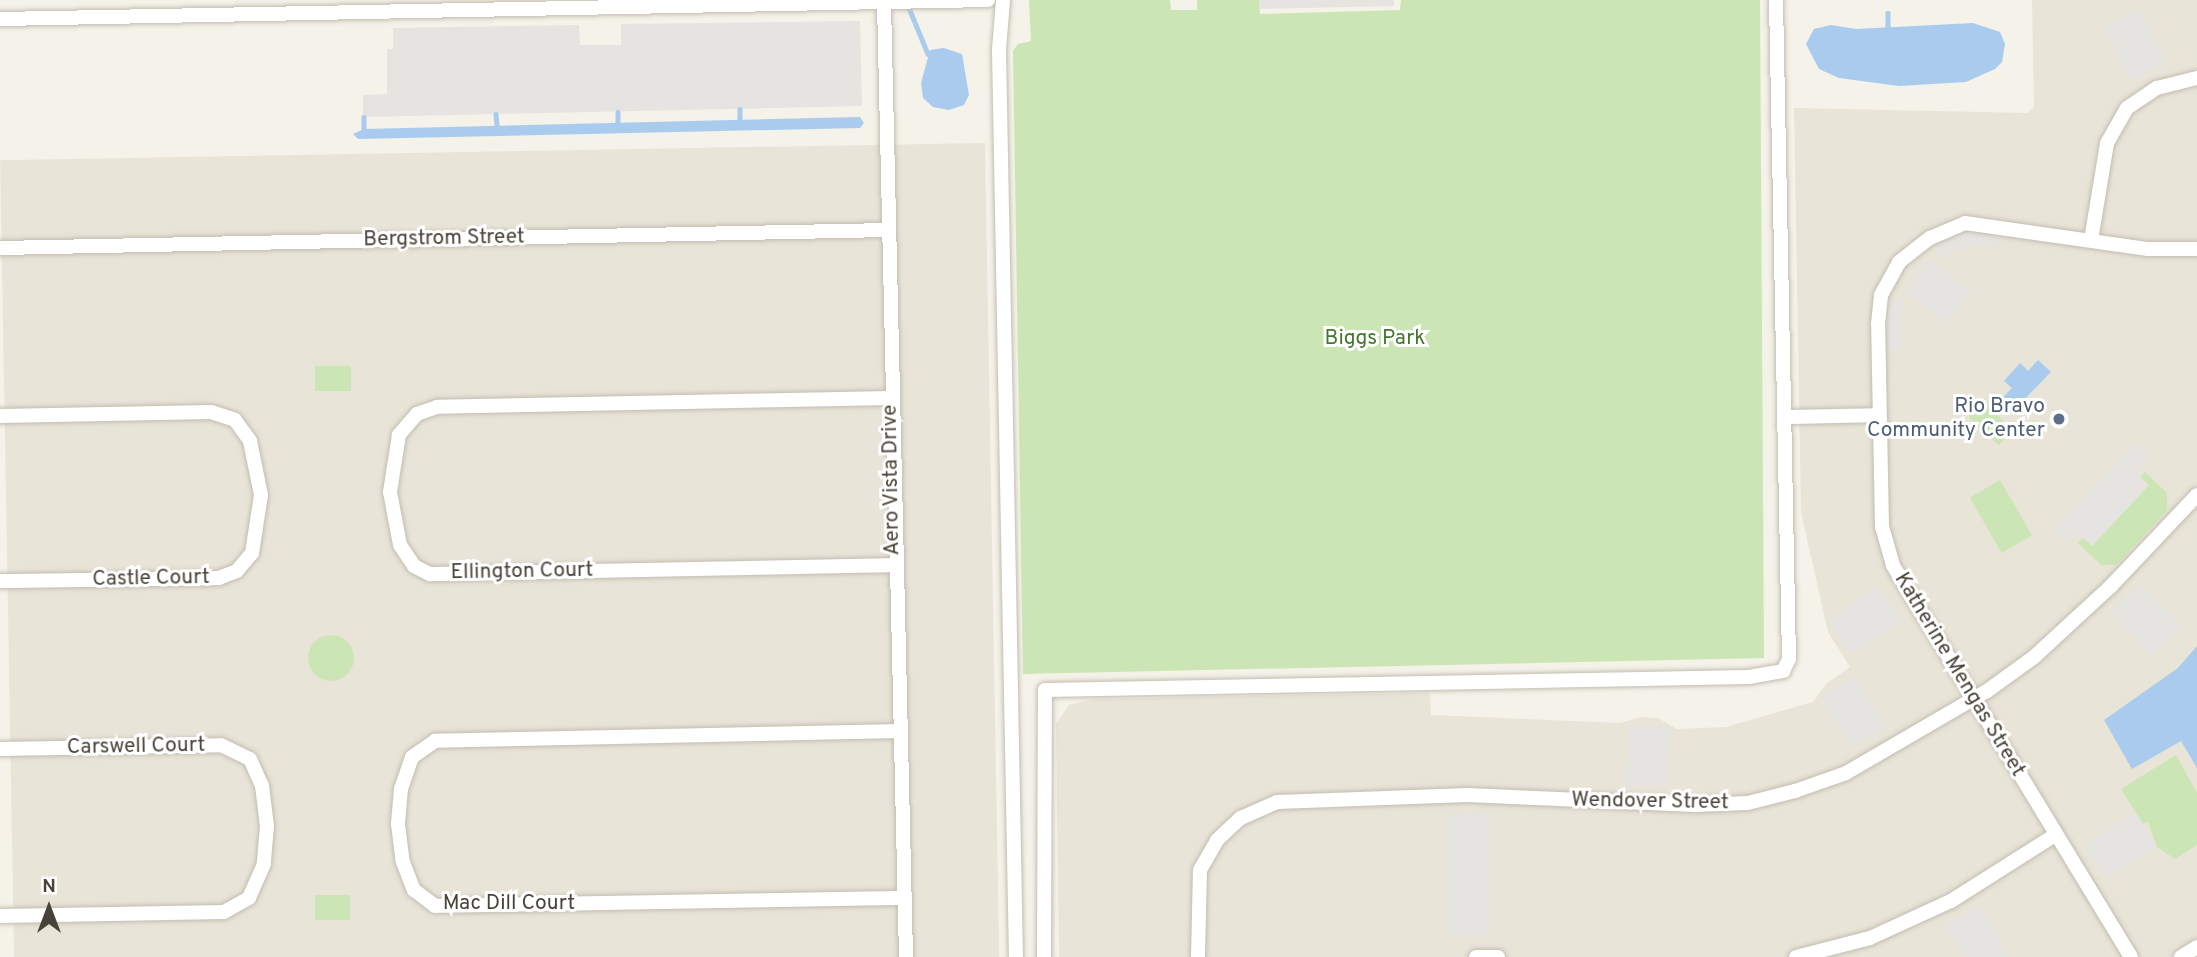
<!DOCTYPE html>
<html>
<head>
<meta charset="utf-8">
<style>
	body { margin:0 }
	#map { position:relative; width:2197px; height:957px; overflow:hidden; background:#f4f2e9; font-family:Overpass,sans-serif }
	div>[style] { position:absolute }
	.residential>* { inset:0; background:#e8e4d8; transform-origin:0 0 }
	.green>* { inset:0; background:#cbe6b4; transform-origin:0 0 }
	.round { border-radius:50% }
	.parking>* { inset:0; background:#e6e4e1; transform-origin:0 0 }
	.water>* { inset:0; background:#a9cbee }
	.stream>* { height:4.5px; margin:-2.25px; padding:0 2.25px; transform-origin:2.25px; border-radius:2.25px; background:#a9cbee }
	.roads { filter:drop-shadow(0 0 2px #c2bdaf) drop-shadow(0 0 2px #c2bdaf) }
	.street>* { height:14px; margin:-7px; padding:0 7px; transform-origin:7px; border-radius:7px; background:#fff }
	.dots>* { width:19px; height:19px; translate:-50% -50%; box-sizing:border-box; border:4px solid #fff; border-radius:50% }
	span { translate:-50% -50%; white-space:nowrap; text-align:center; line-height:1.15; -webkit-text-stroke:6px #fff; paint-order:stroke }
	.street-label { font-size:21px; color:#474338 }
	.park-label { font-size:21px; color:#43772d }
	.service-label { font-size:21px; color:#4e5e75 }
	.right { translate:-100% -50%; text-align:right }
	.north { position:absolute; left:14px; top:873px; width:70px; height:70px; -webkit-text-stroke:5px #fff; paint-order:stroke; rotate:0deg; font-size:19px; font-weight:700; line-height:28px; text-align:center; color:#474338 }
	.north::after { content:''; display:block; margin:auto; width:24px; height:32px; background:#474338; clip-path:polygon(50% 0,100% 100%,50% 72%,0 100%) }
</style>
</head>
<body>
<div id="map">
	<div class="residential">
		<i style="clip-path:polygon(2032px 0,2197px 0,2197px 957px,1059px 957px,1056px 724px,1069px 705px,1094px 699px,1430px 693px,1431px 715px,1620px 723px,1641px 717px,1658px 718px,1677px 729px,1726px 727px,1813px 702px,1827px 683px,1850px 667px,1828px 632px,1801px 512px,1794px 108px,2028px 113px,2034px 106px)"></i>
		<i style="left:985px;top:143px;width:814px;height:985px;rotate:89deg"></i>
	</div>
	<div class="green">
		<i style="clip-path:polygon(1029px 0,1170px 0,1171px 10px,1197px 10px,1197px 0,1259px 0,1260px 14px,1400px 10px,1401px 0,1760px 0,1764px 658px,1023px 674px,1013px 51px,1018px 44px,1031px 41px)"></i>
		<i style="left:315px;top:366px;width:36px;height:25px"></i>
		<i style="left:1983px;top:402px;width:41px;height:21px;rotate:43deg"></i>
		<i style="clip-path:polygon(2145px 472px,2167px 493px,2167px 510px,2116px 565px,2101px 565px,2078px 543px,2083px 538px,2092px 546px,2149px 485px,2140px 477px)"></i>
		<i style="left:2000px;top:480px;width:64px;height:35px;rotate:60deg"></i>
		<i class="round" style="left:308px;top:635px;width:46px;height:46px"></i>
		<i style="clip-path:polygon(2176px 755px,2197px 793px,2197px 845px,2175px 859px,2157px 847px,2148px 822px,2143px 824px,2121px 789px)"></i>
		<i style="left:350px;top:895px;width:25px;height:35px;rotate:90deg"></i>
	</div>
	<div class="parking">
		<i style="clip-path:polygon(1259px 0,1394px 0,1394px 6px,1259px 9px)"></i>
		<i style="left:2140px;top:9px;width:60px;height:40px;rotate:63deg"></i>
		<i style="clip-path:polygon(860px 21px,862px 106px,363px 117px,363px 95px,387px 94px,387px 49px,393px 49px,393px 28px,579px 25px,580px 45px,621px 45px,621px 24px)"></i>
		<i style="clip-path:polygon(2001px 225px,1998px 248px,1968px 246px,1939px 256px,1930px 238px,1950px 227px)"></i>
		<i style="left:1930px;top:259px;width:53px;height:40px;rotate:39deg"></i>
		<i style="clip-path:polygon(1881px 295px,1902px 302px,1900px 350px,1879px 351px)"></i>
		<i style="clip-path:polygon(2136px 443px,2150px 456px,2135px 472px,2149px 485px,2092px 546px,2077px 533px,2067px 544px,2054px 530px)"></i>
		<i style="left:2139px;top:585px;width:59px;height:40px;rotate:44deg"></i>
		<i style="left:1878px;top:587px;width:41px;height:59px;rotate:56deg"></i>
		<i style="left:1855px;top:676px;width:60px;height:39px;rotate:58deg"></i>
		<i style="left:1629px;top:725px;width:41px;height:60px;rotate:3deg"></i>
		<i style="left:2136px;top:813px;width:40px;height:60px;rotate:58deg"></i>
		<i style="left:1447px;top:815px;width:41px;height:121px"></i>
		<i style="clip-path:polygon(1980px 906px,2010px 957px,1964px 957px,1946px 926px)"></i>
	</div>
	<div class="water">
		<i style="clip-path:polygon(1973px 23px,2000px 32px,2005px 44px,2002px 62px,1995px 69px,1966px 82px,1899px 86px,1839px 78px,1819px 69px,1806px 44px,1814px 29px,1831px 25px,1856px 29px)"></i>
		<i style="clip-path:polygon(944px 48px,962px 54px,969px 95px,964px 105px,949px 110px,933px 107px,923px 98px,921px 83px,930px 50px)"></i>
		<i style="clip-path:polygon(860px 117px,864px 123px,860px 128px,358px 139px,353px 134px,364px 129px)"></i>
		<i style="clip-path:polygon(2038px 360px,2051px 372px,2015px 409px,2003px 397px,2012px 388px,2004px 381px,2020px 363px,2028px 371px)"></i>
		<i style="clip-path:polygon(2197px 646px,2197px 768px,2181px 741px,2132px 769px,2104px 720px,2178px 668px)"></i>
	</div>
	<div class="stream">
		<i style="left:907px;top:3px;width:55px;rotate:67.6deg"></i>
		<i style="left:1888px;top:13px;width:14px;rotate:90deg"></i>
		<i style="left:740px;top:109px;width:11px;rotate:90deg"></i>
		<i style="left:618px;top:112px;width:11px;rotate:90deg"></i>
		<i style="left:496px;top:114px;width:12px;rotate:85deg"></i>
		<i style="left:364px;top:117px;width:12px;rotate:90deg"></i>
	</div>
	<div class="roads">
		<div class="street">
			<i style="left:1003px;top:0;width:50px;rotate:94.6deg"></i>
			<i style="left:999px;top:50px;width:907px;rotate:88.93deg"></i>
			<i style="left:884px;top:2px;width:955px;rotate:88.68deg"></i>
			<i style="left:0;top:19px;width:988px;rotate:-1.1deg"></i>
			<i style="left:2091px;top:240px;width:98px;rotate:-80.6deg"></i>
			<i style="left:2107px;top:143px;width:40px;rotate:-60.3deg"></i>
			<i style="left:2127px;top:108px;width:36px;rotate:-34deg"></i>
			<i style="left:2157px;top:88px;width:41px;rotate:-14deg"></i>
			<i style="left:0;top:248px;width:888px;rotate:-1.16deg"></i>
			<i style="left:891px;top:398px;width:454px;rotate:178.9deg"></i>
			<i style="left:437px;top:407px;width:21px;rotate:161deg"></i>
			<i style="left:417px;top:414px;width:28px;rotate:131deg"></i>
			<i style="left:399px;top:435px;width:58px;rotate:99deg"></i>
			<i style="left:390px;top:492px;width:54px;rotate:79.3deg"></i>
			<i style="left:400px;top:545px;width:25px;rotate:56deg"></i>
			<i style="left:414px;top:566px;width:18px;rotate:27deg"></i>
			<i style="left:430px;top:574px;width:464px;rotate:-1.1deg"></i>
			<i style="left:0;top:416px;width:211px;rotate:-1.1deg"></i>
			<i style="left:211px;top:412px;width:25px;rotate:18deg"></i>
			<i style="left:235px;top:420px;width:26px;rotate:54deg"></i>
			<i style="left:250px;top:441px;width:55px;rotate:78.5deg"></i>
			<i style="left:261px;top:495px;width:59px;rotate:98.8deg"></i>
			<i style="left:252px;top:553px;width:23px;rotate:130deg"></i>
			<i style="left:237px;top:571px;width:19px;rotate:159deg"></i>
			<i style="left:219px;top:578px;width:219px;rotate:179.2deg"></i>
			<i style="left:1785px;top:417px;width:94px;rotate:-1.2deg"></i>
			<i style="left:900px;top:731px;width:465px;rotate:178.8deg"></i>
			<i style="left:435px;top:741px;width:28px;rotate:145deg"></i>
			<i style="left:412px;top:757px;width:34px;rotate:109deg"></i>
			<i style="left:401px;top:789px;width:35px;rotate:95deg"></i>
			<i style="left:398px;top:824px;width:38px;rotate:83deg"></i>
			<i style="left:403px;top:862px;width:30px;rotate:69deg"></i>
			<i style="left:414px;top:890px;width:26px;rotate:37deg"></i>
			<i style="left:435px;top:906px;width:469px;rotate:-1deg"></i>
			<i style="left:0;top:749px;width:221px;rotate:-1deg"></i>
			<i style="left:221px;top:745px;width:32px;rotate:26deg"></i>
			<i style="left:250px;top:759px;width:30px;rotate:66deg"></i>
			<i style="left:262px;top:786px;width:40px;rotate:82.9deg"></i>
			<i style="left:267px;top:826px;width:38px;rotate:95deg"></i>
			<i style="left:264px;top:864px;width:37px;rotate:114deg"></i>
			<i style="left:249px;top:898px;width:29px;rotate:151deg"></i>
			<i style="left:224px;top:912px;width:224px;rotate:179deg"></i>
			<i style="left:1044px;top:957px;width:267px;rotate:-89.8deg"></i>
			<i style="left:1045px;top:690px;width:704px;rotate:-1.06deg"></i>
			<i style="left:1749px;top:677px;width:35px;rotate:-10deg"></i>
			<i style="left:1783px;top:671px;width:13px;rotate:-63deg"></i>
			<i style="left:1789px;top:659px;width:659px;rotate:-91.13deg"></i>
			<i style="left:1198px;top:957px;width:87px;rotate:-88.7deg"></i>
			<i style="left:1200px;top:870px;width:34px;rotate:-60deg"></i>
			<i style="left:1217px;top:840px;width:33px;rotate:-43deg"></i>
			<i style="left:1241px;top:818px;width:39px;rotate:-24deg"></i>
			<i style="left:1277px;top:802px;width:190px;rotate:-2.1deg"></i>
			<i style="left:1467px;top:795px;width:228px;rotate:2.5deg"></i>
			<i style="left:1695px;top:805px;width:53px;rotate:-2.2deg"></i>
			<i style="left:1748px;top:803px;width:49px;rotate:-14.3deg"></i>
			<i style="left:1795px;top:791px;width:54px;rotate:-19.4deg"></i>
			<i style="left:1846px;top:773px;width:163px;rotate:-30.2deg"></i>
			<i style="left:1987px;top:691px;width:58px;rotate:-35.9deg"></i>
			<i style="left:2034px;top:657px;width:105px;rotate:-42.7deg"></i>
			<i style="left:2111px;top:586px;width:125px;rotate:-46.6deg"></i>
			<i style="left:1476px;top:957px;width:22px"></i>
			<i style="left:1796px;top:957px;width:76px;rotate:-14.4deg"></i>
			<i style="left:1870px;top:938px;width:89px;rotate:-24.6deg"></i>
			<i style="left:1951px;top:901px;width:123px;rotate:-32.4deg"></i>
			<i style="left:2131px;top:957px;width:459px;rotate:-121.3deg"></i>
			<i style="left:1893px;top:565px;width:40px;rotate:-106deg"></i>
			<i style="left:1882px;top:527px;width:203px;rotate:-91.1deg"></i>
			<i style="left:1878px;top:324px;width:29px;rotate:-84deg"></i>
			<i style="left:1881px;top:295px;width:38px;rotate:-61deg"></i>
			<i style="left:1899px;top:262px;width:39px;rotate:-38deg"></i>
			<i style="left:1930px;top:238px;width:38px;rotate:-23deg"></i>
			<i style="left:1965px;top:223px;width:185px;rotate:8.1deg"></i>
			<i style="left:2148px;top:249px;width:49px"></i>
			<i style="left:2181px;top:957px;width:19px;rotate:-32deg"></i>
		</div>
	</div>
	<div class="dots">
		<i style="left:2059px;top:419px;background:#5c6f8a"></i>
	</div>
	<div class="street-label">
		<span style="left:444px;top:239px;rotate:-1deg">Bergstrom Street</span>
		<span style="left:892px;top:480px;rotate:-91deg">Aero Vista Drive</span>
		<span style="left:522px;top:572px;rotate:-1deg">Ellington Court</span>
		<span style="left:151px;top:579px;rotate:-1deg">Castle Court</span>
		<span style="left:1959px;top:675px;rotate:59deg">Katherine Mengas Street</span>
		<span style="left:136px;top:747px;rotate:-1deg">Carswell Court</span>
		<span style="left:1650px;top:802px;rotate:1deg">Wendover Street</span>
		<span style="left:509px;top:904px">Mac Dill Court</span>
	</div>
	<div class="park-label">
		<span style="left:1375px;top:339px">Biggs Park</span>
	</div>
	<div class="service-label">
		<span class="right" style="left:2045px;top:419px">Rio Bravo<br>Community Center</span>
	</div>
	<div class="north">N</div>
</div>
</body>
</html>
